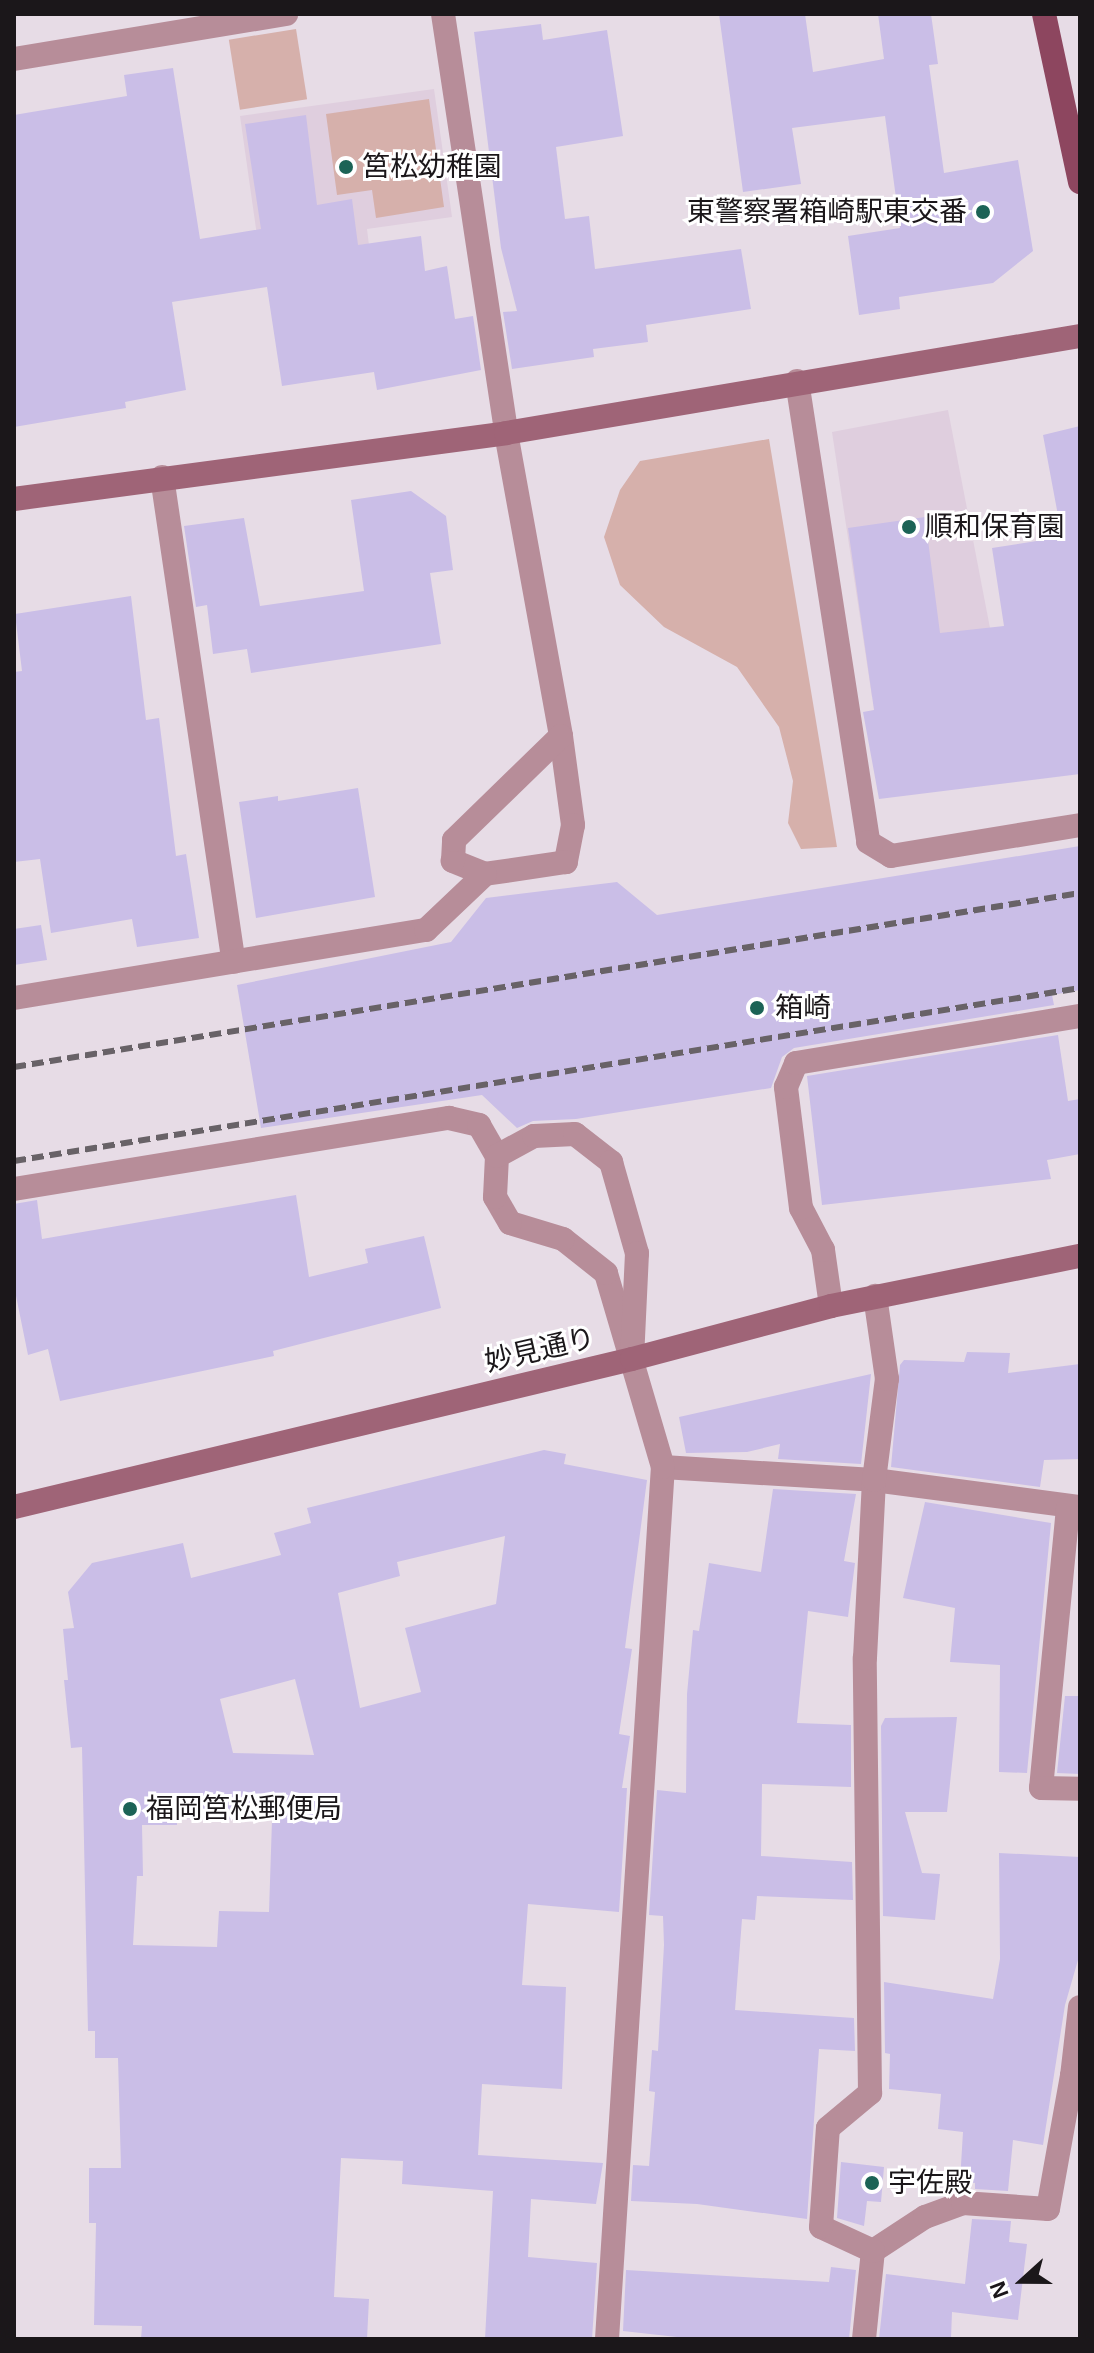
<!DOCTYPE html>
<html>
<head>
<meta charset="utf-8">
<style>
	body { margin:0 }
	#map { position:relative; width:1094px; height:2353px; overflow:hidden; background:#e7dce6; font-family:Helvetica,"Noto Sans JP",sans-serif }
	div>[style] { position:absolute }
	.built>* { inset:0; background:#dfcede }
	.green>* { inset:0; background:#d6b0ab; transform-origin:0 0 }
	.building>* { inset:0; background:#cabee7 }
	.street>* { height:24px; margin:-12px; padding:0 12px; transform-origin:12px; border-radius:12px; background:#b78d99 }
	.secondary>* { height:24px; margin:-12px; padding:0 12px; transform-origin:12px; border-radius:12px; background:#9f6477 }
	.primary>* { height:24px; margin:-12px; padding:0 12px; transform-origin:12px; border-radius:12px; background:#8d465f }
	.rail>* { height:6px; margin-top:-3px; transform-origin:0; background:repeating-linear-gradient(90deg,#686267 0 12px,transparent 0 18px) }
	.dots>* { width:22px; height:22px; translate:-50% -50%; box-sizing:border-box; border:4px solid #fff; border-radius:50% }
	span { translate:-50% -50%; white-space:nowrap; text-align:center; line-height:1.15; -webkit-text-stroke:6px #fff; paint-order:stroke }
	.poi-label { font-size:28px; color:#1b171a }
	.left { translate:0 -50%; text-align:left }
	.right { translate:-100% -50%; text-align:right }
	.street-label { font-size:28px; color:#1b171a }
	.frame { position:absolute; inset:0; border:16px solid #1b171a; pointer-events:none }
	.north { position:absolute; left:982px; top:2241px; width:80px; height:80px; -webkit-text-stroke:6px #fff; paint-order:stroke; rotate:249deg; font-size:22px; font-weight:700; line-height:32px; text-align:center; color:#1b171a }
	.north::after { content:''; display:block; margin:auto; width:28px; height:36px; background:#1b171a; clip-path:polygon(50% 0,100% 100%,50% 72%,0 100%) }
</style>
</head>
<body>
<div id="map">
	<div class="built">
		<i style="clip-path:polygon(434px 89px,452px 217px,367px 229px,372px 270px,264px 285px,240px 116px)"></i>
		<i style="clip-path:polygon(948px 410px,990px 628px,872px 697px,832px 432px)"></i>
	</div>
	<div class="green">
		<i style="left:296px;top:29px;width:71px;height:68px;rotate:81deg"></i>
		<i style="clip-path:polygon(429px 99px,444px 207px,376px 218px,372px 190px,337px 195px,326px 114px)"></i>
		<i style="clip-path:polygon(769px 439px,837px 847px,801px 849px,788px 823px,793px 781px,779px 727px,737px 667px,664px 627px,620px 585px,604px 537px,620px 490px,640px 461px)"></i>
	</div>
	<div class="building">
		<i style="clip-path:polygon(719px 14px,805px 14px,813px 72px,884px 59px,878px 14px,931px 14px,938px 64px,929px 65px,944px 173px,1018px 160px,1033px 251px,993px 283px,899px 297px,900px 309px,859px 315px,848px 236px,900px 228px,885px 116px,792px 128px,801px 184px,743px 192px)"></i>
		<i style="clip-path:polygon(541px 24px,543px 40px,607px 30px,623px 136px,556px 147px,565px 219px,589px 216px,595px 269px,741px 249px,751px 309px,646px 325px,648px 342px,593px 349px,594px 357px,512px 369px,503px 312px,517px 311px,501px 248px,474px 32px)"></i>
		<i style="clip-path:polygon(173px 68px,200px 239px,261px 229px,245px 124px,306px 115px,317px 205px,352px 199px,358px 245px,421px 236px,425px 271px,447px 266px,455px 319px,473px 316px,481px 370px,377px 390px,374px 372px,282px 386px,267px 287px,172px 302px,186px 390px,125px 402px,126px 408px,14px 427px,14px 115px,127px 96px,124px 75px)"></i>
		<i style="clip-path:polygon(1080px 426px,1080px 774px,879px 799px,863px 712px,874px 710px,848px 528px,925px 517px,940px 633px,1004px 626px,992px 548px,1062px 537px,1043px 435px)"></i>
		<i style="clip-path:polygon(411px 491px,446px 516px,453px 570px,430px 573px,441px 644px,251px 673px,247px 649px,213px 654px,207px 605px,196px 607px,184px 526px,244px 518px,260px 606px,364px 591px,351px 500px)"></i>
		<i style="clip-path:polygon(131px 596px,146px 720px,159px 718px,176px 856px,186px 854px,199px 938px,137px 947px,132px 919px,51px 933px,40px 859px,14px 862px,14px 672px,22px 671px,15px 614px)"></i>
		<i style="clip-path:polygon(358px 788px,375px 897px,256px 918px,239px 802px,278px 796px,278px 801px)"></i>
		<i style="clip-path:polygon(1080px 846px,1080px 990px,1052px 995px,1054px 1005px,794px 1048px,782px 1057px,771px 1088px,576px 1119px,533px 1121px,517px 1128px,482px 1095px,261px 1128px,237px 985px,451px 942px,486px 898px,617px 882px,657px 915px)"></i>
		<i style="clip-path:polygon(41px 925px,47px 960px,14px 965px,14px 929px)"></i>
		<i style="clip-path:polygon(1058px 1035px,1068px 1101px,1080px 1099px,1080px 1154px,1047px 1160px,1051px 1179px,822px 1205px,807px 1076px)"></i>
		<i style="clip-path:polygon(296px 1195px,309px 1277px,368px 1263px,365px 1249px,424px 1236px,441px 1308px,273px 1351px,274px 1356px,60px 1401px,48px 1349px,28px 1355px,14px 1286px,14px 1204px,37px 1200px,42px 1239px)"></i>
		<i style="clip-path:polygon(967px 1352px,1010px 1353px,1008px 1373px,1080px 1364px,1080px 1459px,1044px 1460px,1040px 1487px,891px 1467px,900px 1365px,904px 1360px,964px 1362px)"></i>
		<i style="clip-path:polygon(871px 1374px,861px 1464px,778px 1459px,780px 1444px,747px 1452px,686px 1453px,679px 1417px)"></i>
		<i style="clip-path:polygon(evenodd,544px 1450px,566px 1454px,564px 1464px,647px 1480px,625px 1648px,632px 1649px,619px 1734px,630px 1736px,622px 1788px,627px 1788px,619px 1912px,528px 1904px,522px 1985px,566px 1987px,562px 2089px,482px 2084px,478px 2155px,603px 2163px,596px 2204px,531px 2199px,528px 2257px,597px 2263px,592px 2339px,485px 2339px,493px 2191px,402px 2184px,403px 2161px,341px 2158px,334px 2297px,369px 2299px,367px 2339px,141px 2339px,142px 2326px,94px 2325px,96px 2223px,89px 2223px,89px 2168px,121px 2168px,118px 2058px,95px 2058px,95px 2031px,88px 2031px,82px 1747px,71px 1748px,64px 1680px,68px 1680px,63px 1629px,74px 1628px,68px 1592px,92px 1563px,183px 1543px,191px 1578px,281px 1555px,274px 1533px,311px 1523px,307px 1508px,544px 1450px,505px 1536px,496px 1604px,405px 1628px,421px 1692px,360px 1708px,338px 1593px,400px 1576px,397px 1562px,505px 1536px,544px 1450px,295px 1679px,314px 1755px,233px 1753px,220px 1699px,295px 1679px,544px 1450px,177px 1818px,272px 1820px,269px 1912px,219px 1911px,217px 1947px,133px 1945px,137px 1876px,143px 1876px,142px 1825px,177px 1825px,177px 1818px)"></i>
		<i style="clip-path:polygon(773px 1489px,856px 1494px,844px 1561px,855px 1563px,848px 1617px,808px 1611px,797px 1723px,851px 1725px,851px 1787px,762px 1784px,761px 1856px,852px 1862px,853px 1900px,757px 1896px,755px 1920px,742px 1919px,735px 2010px,854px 2018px,855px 2051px,819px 2049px,807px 2219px,697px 2204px,631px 2201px,633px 2165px,649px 2166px,655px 2092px,649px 2091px,652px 2050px,658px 2051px,664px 1945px,663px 1916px,649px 1915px,657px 1790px,686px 1793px,687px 1694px,693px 1630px,699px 1631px,709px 1563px,761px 1572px)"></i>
		<i style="clip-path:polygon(925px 1502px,1051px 1523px,1027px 1773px,999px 1772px,1000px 1665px,950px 1662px,955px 1608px,903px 1598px)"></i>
		<i style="clip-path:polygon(1065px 1696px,1080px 1696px,1080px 1774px,1057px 1773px)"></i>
		<i style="clip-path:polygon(957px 1717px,947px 1812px,905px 1812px,922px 1873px,940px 1874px,935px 1920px,883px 1916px,881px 1726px,885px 1718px)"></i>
		<i style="clip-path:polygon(999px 1853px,1080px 1857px,1080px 1953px,1065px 2005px,1043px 2145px,1013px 2140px,1008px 2191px,975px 2189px,975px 2183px,960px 2181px,963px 2132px,938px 2129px,941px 2094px,889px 2089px,890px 2054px,885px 2053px,884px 1982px,993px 1999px,1000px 1959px)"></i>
		<i style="clip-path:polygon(841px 2162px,884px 2167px,881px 2202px,867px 2201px,864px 2226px,837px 2218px)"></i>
		<i style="clip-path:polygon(972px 2219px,1011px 2221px,1009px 2242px,1027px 2244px,1018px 2320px,952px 2312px,951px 2339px,879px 2339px,886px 2274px,965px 2284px)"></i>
		<i style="clip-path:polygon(831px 2267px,856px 2270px,849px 2339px,695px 2339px,623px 2331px,626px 2270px,829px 2282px)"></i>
	</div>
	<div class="street">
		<i style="left:443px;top:14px;width:424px;rotate:81.4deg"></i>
		<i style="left:506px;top:433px;width:308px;rotate:79.7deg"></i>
		<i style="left:561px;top:736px;width:90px;rotate:82.3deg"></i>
		<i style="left:573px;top:825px;width:38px;rotate:101deg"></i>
		<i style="left:566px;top:862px;width:82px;rotate:171.6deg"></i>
		<i style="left:485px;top:874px;width:35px;rotate:-158deg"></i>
		<i style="left:453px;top:861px;width:21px;rotate:-87deg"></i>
		<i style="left:454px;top:840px;width:149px;rotate:-44.2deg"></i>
		<i style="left:14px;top:59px;width:276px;rotate:-9.4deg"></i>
		<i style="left:797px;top:381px;width:466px;rotate:81.2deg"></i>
		<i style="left:868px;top:842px;width:27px;rotate:31deg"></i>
		<i style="left:891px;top:856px;width:192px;rotate:-9.3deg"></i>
		<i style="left:162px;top:477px;width:490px;rotate:81.6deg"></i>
		<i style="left:14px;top:998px;width:418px;rotate:-9.4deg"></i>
		<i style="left:426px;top:930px;width:81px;rotate:-43.5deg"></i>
		<i style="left:14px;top:1189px;width:441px;rotate:-9.3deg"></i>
		<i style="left:449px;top:1118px;width:31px;rotate:13deg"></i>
		<i style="left:479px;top:1125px;width:36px;rotate:60deg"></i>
		<i style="left:831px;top:1306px;width:57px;rotate:-98.1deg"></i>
		<i style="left:823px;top:1250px;width:47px;rotate:-117.6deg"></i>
		<i style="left:801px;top:1208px;width:122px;rotate:-97.1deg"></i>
		<i style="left:786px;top:1087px;width:26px;rotate:-67deg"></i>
		<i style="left:796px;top:1063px;width:288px;rotate:-9.4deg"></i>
		<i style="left:663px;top:1467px;width:211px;rotate:3.5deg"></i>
		<i style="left:874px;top:1480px;width:208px;rotate:7.5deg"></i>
		<i style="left:1068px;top:1508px;width:281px;rotate:95.5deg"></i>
		<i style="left:1041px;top:1788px;width:39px;rotate:1deg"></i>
		<i style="left:1080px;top:2007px;width:69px;rotate:96.6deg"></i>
		<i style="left:1072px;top:2076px;width:8px"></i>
		<i style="left:873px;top:2251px;width:62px;rotate:-33.2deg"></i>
		<i style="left:925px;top:2217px;width:40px;rotate:-20.2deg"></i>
		<i style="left:963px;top:2203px;width:85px;rotate:4deg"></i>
		<i style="left:1048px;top:2209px;width:135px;rotate:-79.8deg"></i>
		<i style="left:607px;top:2339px;width:874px;rotate:-86.33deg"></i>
		<i style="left:663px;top:1467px;width:202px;rotate:-106.4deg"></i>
		<i style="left:606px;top:1273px;width:55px;rotate:-141.7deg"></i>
		<i style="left:563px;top:1239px;width:55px;rotate:-163.2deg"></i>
		<i style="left:510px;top:1223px;width:30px;rotate:-120deg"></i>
		<i style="left:495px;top:1197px;width:41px;rotate:-87.2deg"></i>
		<i style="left:497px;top:1156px;width:42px;rotate:-28.4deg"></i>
		<i style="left:534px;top:1136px;width:41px;rotate:-2.8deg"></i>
		<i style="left:575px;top:1134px;width:46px;rotate:37.9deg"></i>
		<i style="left:611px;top:1162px;width:95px;rotate:74.1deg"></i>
		<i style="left:637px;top:1253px;width:106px;rotate:92.7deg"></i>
		<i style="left:864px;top:2339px;width:88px;rotate:-84.2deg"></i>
		<i style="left:873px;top:2251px;width:57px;rotate:-155.2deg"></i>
		<i style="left:821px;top:2227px;width:99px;rotate:-86deg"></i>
		<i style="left:828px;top:2128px;width:55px;rotate:-39.8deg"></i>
		<i style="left:870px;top:2093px;width:435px;rotate:-90.7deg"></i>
		<i style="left:865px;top:1658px;width:178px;rotate:-87.1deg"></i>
		<i style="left:874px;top:1480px;width:102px;rotate:-82.7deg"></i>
		<i style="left:887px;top:1379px;width:84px;rotate:-98.2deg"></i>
	</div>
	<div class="secondary">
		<i style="left:14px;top:499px;width:496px;rotate:-7.6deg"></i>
		<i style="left:506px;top:433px;width:582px;rotate:-9.59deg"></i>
		<i style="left:14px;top:1507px;width:635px;rotate:-13.47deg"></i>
		<i style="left:632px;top:1359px;width:206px;rotate:-14.9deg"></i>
		<i style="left:831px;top:1306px;width:254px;rotate:-11.4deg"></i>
	</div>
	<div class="primary">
		<i style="left:1044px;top:14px;width:172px;rotate:77.9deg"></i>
	</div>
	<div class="rail">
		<i style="left:14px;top:1067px;width:1080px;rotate:-9.27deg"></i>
		<i style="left:14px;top:1161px;width:1080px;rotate:-9.22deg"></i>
	</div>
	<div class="dots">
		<i style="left:346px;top:167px;background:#1c6356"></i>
		<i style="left:983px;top:212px;background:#1c6356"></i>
		<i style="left:909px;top:527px;background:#1c6356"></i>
		<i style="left:757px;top:1008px;background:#1c6356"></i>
		<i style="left:130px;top:1809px;background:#1c6356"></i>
		<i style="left:872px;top:2183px;background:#1c6356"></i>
	</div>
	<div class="poi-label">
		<span class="left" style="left:362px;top:167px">筥松幼稚園</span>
		<span class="right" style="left:967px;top:212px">東警察署箱崎駅東交番</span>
		<span class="left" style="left:925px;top:527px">順和保育園</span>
		<span class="left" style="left:775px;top:1008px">箱崎</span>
		<span class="left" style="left:146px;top:1809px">福岡筥松郵便局</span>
		<span class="left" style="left:888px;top:2183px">宇佐殿</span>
	</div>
	<div class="street-label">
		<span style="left:540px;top:1350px;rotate:-13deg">妙見通り</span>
	</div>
	<div class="frame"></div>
	<div class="north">N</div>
</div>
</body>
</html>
